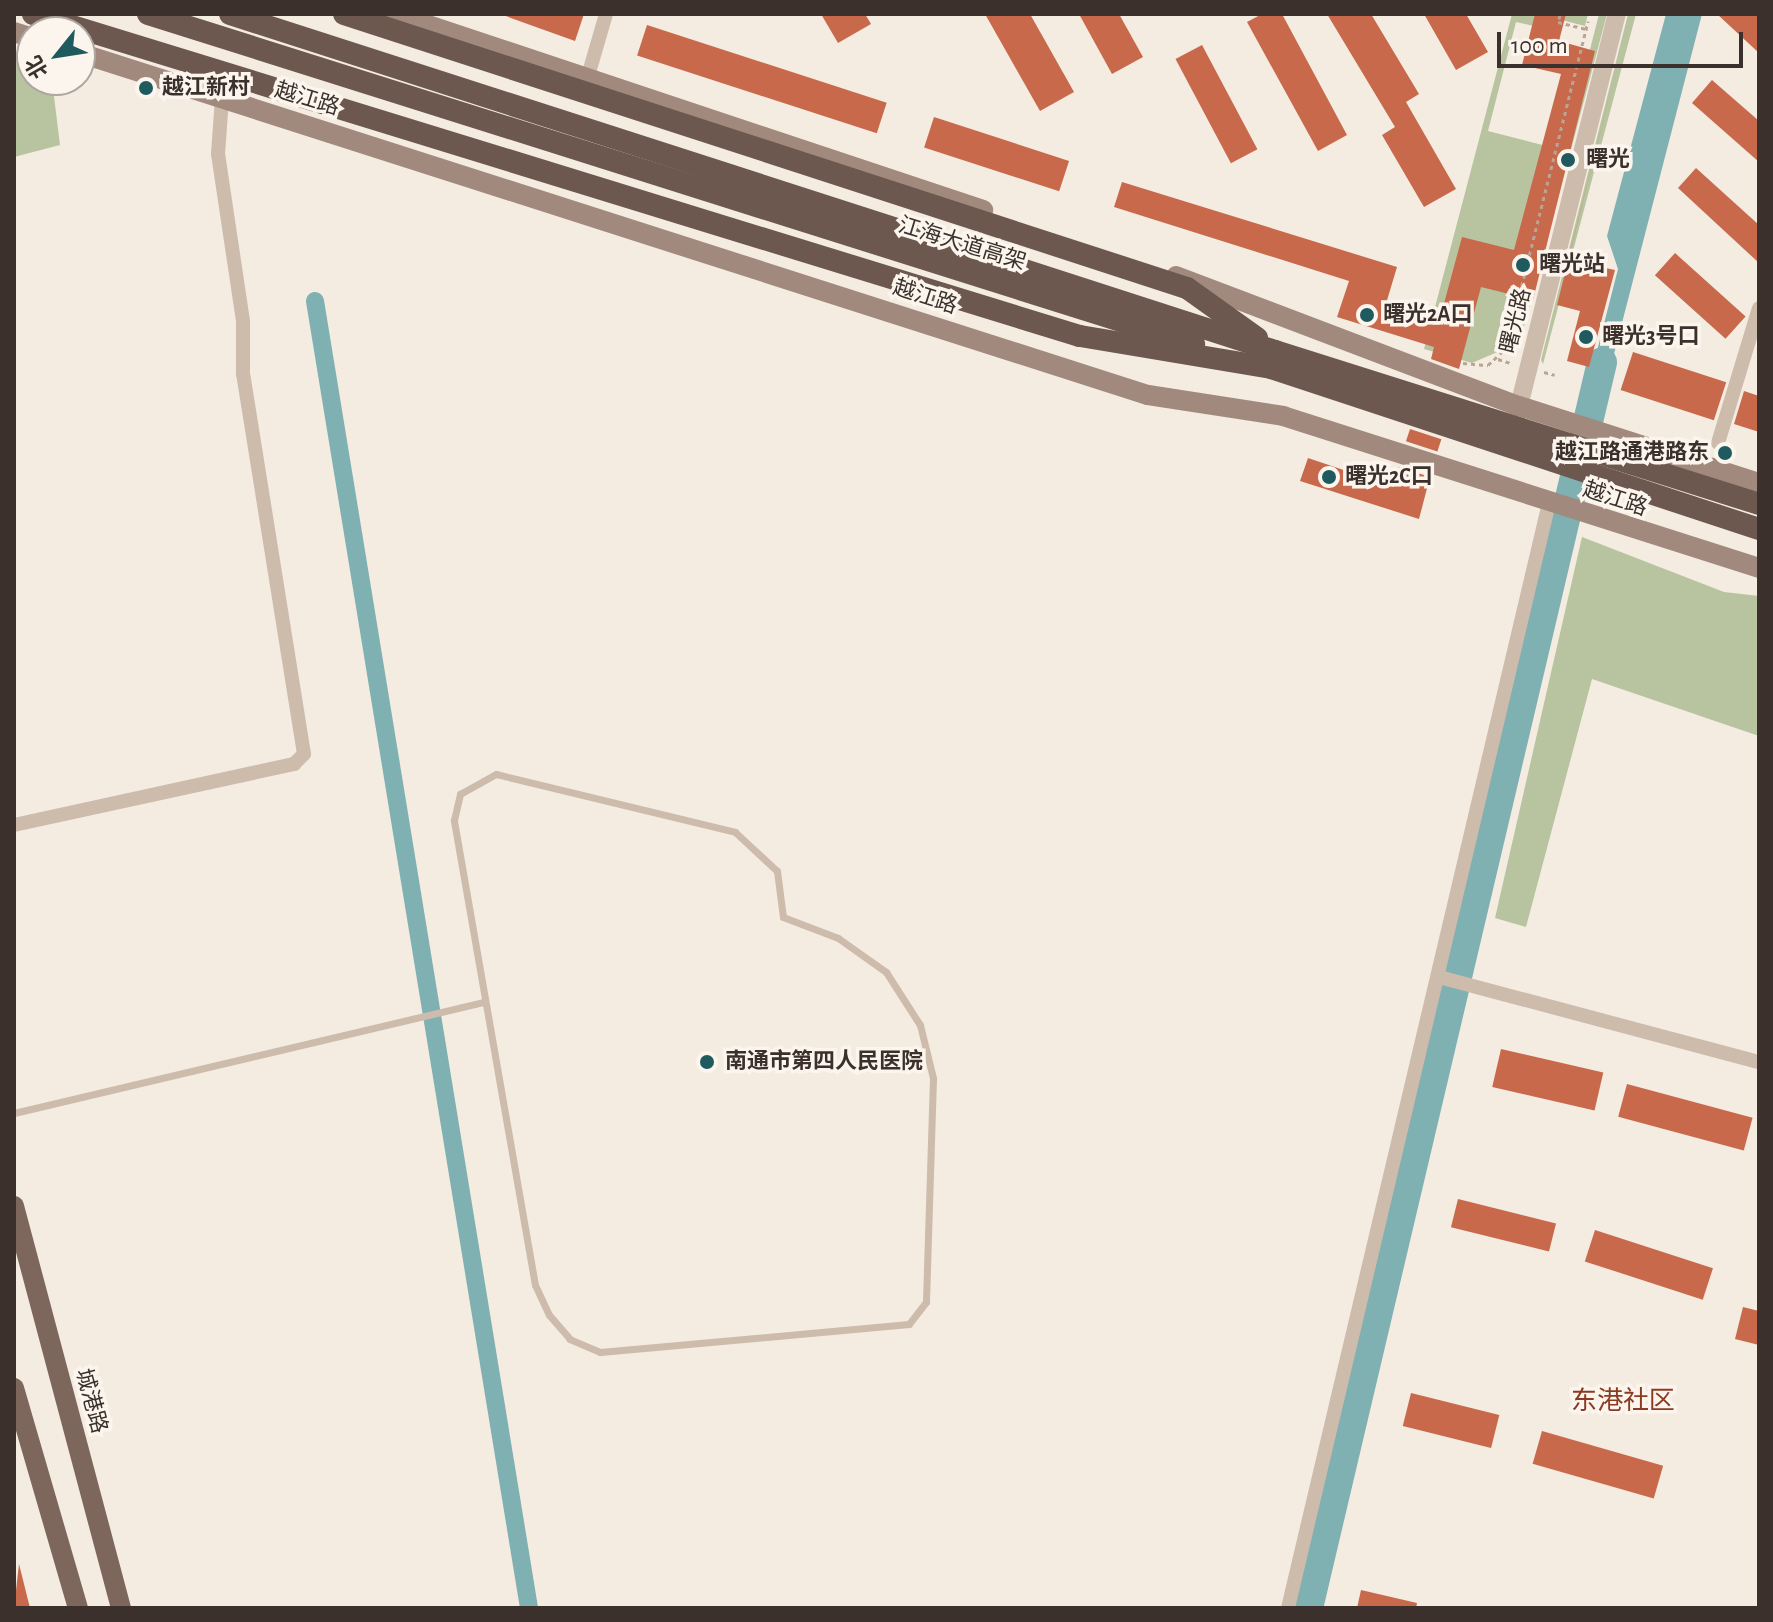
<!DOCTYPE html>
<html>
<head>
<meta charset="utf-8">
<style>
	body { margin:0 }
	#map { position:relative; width:1773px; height:1622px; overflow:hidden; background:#f4ebe1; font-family:"Alegreya Sans","Noto Sans SC",sans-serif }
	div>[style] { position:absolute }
	.green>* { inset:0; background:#b8c4a0 }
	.water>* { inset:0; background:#7fb0b2 }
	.canal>* { height:18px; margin:-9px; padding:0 9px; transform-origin:9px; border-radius:9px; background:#7fb0b2 }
	.river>* { height:30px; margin:-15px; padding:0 15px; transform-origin:15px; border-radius:15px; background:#7fb0b2 }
	.building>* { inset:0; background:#c8694b; transform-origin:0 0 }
	.path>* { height:3px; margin-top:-1.5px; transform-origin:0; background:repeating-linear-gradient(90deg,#b9a596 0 4px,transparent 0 8px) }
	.service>* { height:7px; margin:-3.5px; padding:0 3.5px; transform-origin:3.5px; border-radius:3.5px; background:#cdbbac }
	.minor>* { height:14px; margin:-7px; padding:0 7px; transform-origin:7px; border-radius:7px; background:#cdbbac }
	.tertiary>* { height:18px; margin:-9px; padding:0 9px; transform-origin:9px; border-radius:9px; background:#cdbbac }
	.secondary>* { height:20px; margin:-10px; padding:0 10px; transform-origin:10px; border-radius:10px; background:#a18a7d }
	.primary>* { height:20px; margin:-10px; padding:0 10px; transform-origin:10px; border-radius:10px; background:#7d675c }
	.trunk>* { height:22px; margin:-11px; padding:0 11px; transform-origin:11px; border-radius:11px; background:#6c584f }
	.trunk-bridge>* { height:22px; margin:-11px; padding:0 11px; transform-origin:11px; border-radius:11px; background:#6c584f }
	.dots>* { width:22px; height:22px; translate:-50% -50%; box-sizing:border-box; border:4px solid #fbf5ee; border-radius:50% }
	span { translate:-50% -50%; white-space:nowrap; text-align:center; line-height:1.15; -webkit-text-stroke:7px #fbf5ee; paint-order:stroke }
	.poi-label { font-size:22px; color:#3b302b; font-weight:700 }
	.left { translate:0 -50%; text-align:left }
	.right { translate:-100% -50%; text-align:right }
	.street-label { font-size:22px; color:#3b302b }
	.quarter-label { font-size:26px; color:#8c3b22 }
	.frame { position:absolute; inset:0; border:16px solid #3b302b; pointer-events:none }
	.north { position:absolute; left:16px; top:16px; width:80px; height:80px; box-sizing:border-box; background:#fbf5ee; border:2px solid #aea6a0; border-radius:50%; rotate:240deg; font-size:22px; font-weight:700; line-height:32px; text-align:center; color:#3b302b }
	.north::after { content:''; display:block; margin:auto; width:28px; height:36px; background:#1f5a5e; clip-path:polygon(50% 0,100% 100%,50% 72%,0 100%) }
	.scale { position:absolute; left:1497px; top:32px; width:246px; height:36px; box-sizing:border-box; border:4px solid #3b302b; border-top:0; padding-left:10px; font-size:24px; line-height:28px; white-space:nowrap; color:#3b302b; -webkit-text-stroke:6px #fbf5ee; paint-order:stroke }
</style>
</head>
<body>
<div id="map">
	<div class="green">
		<i style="clip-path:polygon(1512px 14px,1588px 14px,1585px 26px,1554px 18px,1551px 30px,1516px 22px,1488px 131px,1554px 148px,1502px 350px,1472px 363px,1424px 349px)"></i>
		<i style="clip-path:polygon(1599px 14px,1607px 14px,1517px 353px,1515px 348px)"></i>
		<i style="clip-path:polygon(1628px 14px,1636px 14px,1543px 364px,1541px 360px)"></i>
		<i style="clip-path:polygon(14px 51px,32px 57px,32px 80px,52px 80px,60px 145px,14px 157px)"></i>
		<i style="clip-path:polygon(1582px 537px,1724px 592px,1759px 596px,1759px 736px,1592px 679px,1526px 927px,1495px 918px)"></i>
	</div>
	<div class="water">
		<i style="clip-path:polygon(1666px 14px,1702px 14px,1601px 404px,1585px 398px,1618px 269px,1607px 236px)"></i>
	</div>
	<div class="canal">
		<i style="left:315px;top:301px;width:1324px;rotate:80.7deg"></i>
	</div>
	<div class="river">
		<i style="left:1308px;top:1608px;width:1280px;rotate:-76.72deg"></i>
	</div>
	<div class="building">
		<i style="clip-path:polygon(500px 14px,584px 14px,575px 41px)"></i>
		<i style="clip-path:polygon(821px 14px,865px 14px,871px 24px,838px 43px)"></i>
		<i style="clip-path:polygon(985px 14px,1030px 14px,1074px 92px,1040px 111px)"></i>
		<i style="clip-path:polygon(1079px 14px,1119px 14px,1143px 57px,1112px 74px)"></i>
		<i style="clip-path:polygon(1262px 14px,1282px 14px,1347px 135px,1318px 151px,1247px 22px)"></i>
		<i style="clip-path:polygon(1327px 14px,1371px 14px,1419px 94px,1406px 102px,1456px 189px,1424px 207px,1382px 135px,1395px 127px)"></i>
		<i style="clip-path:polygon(1424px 14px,1466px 14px,1488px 52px,1456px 70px)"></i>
		<i style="clip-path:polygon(1535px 14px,1566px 14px,1559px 41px,1595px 51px,1533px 300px,1481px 287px,1459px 369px,1431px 359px,1434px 347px,1337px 317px,1349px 281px,1114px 207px,1122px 182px,1397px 267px,1385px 307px,1439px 322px,1462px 237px,1514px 250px,1561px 74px,1522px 65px)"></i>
		<i style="clip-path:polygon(1717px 14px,1759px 14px,1759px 53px)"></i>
		<i style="left:647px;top:25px;width:252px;height:32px;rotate:18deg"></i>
		<i style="left:1202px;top:45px;width:118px;height:30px;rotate:62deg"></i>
		<i style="clip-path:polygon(1619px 57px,1568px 260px,1615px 270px,1589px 367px,1567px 361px,1580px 311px,1557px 305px)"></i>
		<i style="clip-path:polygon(1712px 80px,1759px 121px,1759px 162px,1692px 103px)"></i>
		<i style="left:934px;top:117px;width:142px;height:32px;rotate:18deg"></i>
		<i style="clip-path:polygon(1696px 168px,1759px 225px,1759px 263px,1678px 188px)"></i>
		<i style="left:1675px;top:253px;width:95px;height:30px;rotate:42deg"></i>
		<i style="left:1633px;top:352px;width:98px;height:40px;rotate:18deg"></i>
		<i style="clip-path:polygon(1744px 391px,1759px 396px,1759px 432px,1734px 424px)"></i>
		<i style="left:1410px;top:429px;width:33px;height:13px;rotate:18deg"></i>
		<i style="clip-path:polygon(1308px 458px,1394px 487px,1399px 467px,1430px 477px,1419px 519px,1300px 481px)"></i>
		<i style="left:1501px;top:1049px;width:105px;height:39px;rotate:13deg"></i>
		<i style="left:1627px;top:1084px;width:130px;height:34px;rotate:15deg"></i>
		<i style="left:1458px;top:1199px;width:101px;height:29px;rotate:14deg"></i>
		<i style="left:1595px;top:1230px;width:124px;height:33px;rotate:18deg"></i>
		<i style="clip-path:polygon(1743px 1307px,1759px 1311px,1759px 1345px,1735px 1339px)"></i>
		<i style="left:1411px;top:1393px;width:91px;height:34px;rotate:14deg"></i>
		<i style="left:1542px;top:1431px;width:126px;height:34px;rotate:16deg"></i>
		<i style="clip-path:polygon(19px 1564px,30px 1608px,14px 1608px)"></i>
		<i style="clip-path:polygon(1361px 1590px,1417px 1603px,1416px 1608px,1357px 1608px)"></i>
	</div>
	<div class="path">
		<i style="left:1560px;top:15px;width:7px;rotate:106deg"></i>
		<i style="left:1558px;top:22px;width:29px;rotate:14deg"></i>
		<i style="left:1498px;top:359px;width:16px;rotate:18deg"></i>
		<i style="left:1463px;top:363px;width:25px;rotate:5deg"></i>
		<i style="left:1488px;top:365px;width:25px;rotate:-43deg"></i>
		<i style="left:1506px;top:348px;width:337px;rotate:-75.9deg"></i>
		<i style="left:1544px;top:372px;width:11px;rotate:15deg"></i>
	</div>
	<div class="service">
		<i style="left:496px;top:774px;width:246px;rotate:13.6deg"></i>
		<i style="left:735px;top:832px;width:57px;rotate:42.9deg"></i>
		<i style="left:777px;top:871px;width:46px;rotate:82.6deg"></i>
		<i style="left:783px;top:917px;width:59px;rotate:20.9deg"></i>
		<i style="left:838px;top:938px;width:59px;rotate:35.3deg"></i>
		<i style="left:886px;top:972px;width:63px;rotate:57.3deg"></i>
		<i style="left:920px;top:1025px;width:55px;rotate:76.2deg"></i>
		<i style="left:933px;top:1078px;width:224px;rotate:91.8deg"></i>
		<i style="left:926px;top:1302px;width:28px;rotate:128deg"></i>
		<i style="left:909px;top:1324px;width:310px;rotate:174.8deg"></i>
		<i style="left:600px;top:1352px;width:33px;rotate:-157deg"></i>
		<i style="left:570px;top:1339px;width:32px;rotate:-131deg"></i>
		<i style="left:549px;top:1315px;width:33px;rotate:-115deg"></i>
		<i style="left:535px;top:1285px;width:472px;rotate:-99.9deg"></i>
		<i style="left:454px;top:820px;width:27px;rotate:-77deg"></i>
		<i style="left:460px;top:794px;width:41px;rotate:-29.1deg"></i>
		<i style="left:14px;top:1113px;width:484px;rotate:-13.3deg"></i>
	</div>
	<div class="minor">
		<i style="left:588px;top:76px;width:65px;rotate:-73.8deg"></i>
		<i style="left:1718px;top:443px;width:141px;rotate:-73.1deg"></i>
		<i style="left:14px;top:825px;width:287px;rotate:-12.3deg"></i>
		<i style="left:294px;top:764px;width:14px;rotate:-45deg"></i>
		<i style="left:304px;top:754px;width:385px;rotate:-99.1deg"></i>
		<i style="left:243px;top:374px;width:53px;rotate:-90deg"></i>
		<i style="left:243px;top:321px;width:169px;rotate:-98.5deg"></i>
		<i style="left:218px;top:154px;width:56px;rotate:-85.9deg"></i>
		<i style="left:1439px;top:977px;width:331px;rotate:14.9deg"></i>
		<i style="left:1288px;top:1608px;width:1135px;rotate:-76.71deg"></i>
	</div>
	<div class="tertiary">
		<i style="left:1519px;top:406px;width:404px;rotate:-76deg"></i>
	</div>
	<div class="secondary">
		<i style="left:395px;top:14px;width:620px;rotate:18.43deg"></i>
		<i style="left:14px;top:32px;width:19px;rotate:18deg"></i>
		<i style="left:80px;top:53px;width:1121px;rotate:17.76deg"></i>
		<i style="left:1148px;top:395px;width:137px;rotate:8.8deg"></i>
		<i style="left:1283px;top:416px;width:500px;rotate:17.7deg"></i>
		<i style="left:1176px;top:276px;width:367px;rotate:20.8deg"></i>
		<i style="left:1519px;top:406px;width:252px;rotate:17.8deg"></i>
	</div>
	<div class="primary">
		<i style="left:14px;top:1206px;width:416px;rotate:75.1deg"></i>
		<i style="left:14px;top:1388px;width:229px;rotate:73.8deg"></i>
	</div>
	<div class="trunk">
		<i style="left:33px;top:14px;width:1095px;rotate:17.1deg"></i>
		<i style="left:1080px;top:336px;width:194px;rotate:9.5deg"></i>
		<i style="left:148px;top:14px;width:1097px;rotate:17.51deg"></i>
		<i style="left:230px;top:14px;width:1098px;rotate:17.87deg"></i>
		<i style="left:344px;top:14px;width:886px;rotate:18.01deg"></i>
		<i style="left:1187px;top:288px;width:86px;rotate:35.5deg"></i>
	</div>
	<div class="trunk-bridge">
		<i style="left:1275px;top:351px;width:508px;rotate:17.54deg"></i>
		<i style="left:1271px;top:368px;width:514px;rotate:18.26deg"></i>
	</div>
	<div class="dots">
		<i style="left:146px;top:88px;background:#1f5a5e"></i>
		<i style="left:1568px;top:160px;background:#1f5a5e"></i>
		<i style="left:1523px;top:265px;background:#1f5a5e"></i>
		<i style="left:1367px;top:315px;background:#1f5a5e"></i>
		<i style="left:1586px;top:337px;background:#1f5a5e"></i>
		<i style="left:1725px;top:453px;background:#1f5a5e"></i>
		<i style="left:1329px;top:477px;background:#1f5a5e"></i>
		<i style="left:707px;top:1062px;background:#1f5a5e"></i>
	</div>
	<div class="poi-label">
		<span class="left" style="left:162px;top:88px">越江新村</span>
		<span class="left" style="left:1586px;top:160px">曙光</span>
		<span class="left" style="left:1539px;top:265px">曙光站</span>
		<span class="left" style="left:1383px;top:315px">曙光2A口</span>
		<span class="left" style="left:1602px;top:337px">曙光3号口</span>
		<span class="right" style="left:1709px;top:453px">越江路通港路东</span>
		<span class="left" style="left:1345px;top:477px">曙光2C口</span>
		<span class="left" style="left:725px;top:1062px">南通市第四人民医院</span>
	</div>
	<div class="street-label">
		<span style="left:307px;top:99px;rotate:17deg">越江路</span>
		<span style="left:962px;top:244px;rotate:17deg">江海大道高架</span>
		<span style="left:925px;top:297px;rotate:18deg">越江路</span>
		<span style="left:1516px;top:321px;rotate:-76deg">曙光路</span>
		<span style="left:1615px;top:499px;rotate:18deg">越江路</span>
		<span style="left:91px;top:1401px;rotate:75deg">城港路</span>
	</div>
	<div class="quarter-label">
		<span style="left:1623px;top:1402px">东港社区</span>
	</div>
	<div class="frame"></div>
	<div class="north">北</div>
	<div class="scale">100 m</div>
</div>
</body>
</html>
